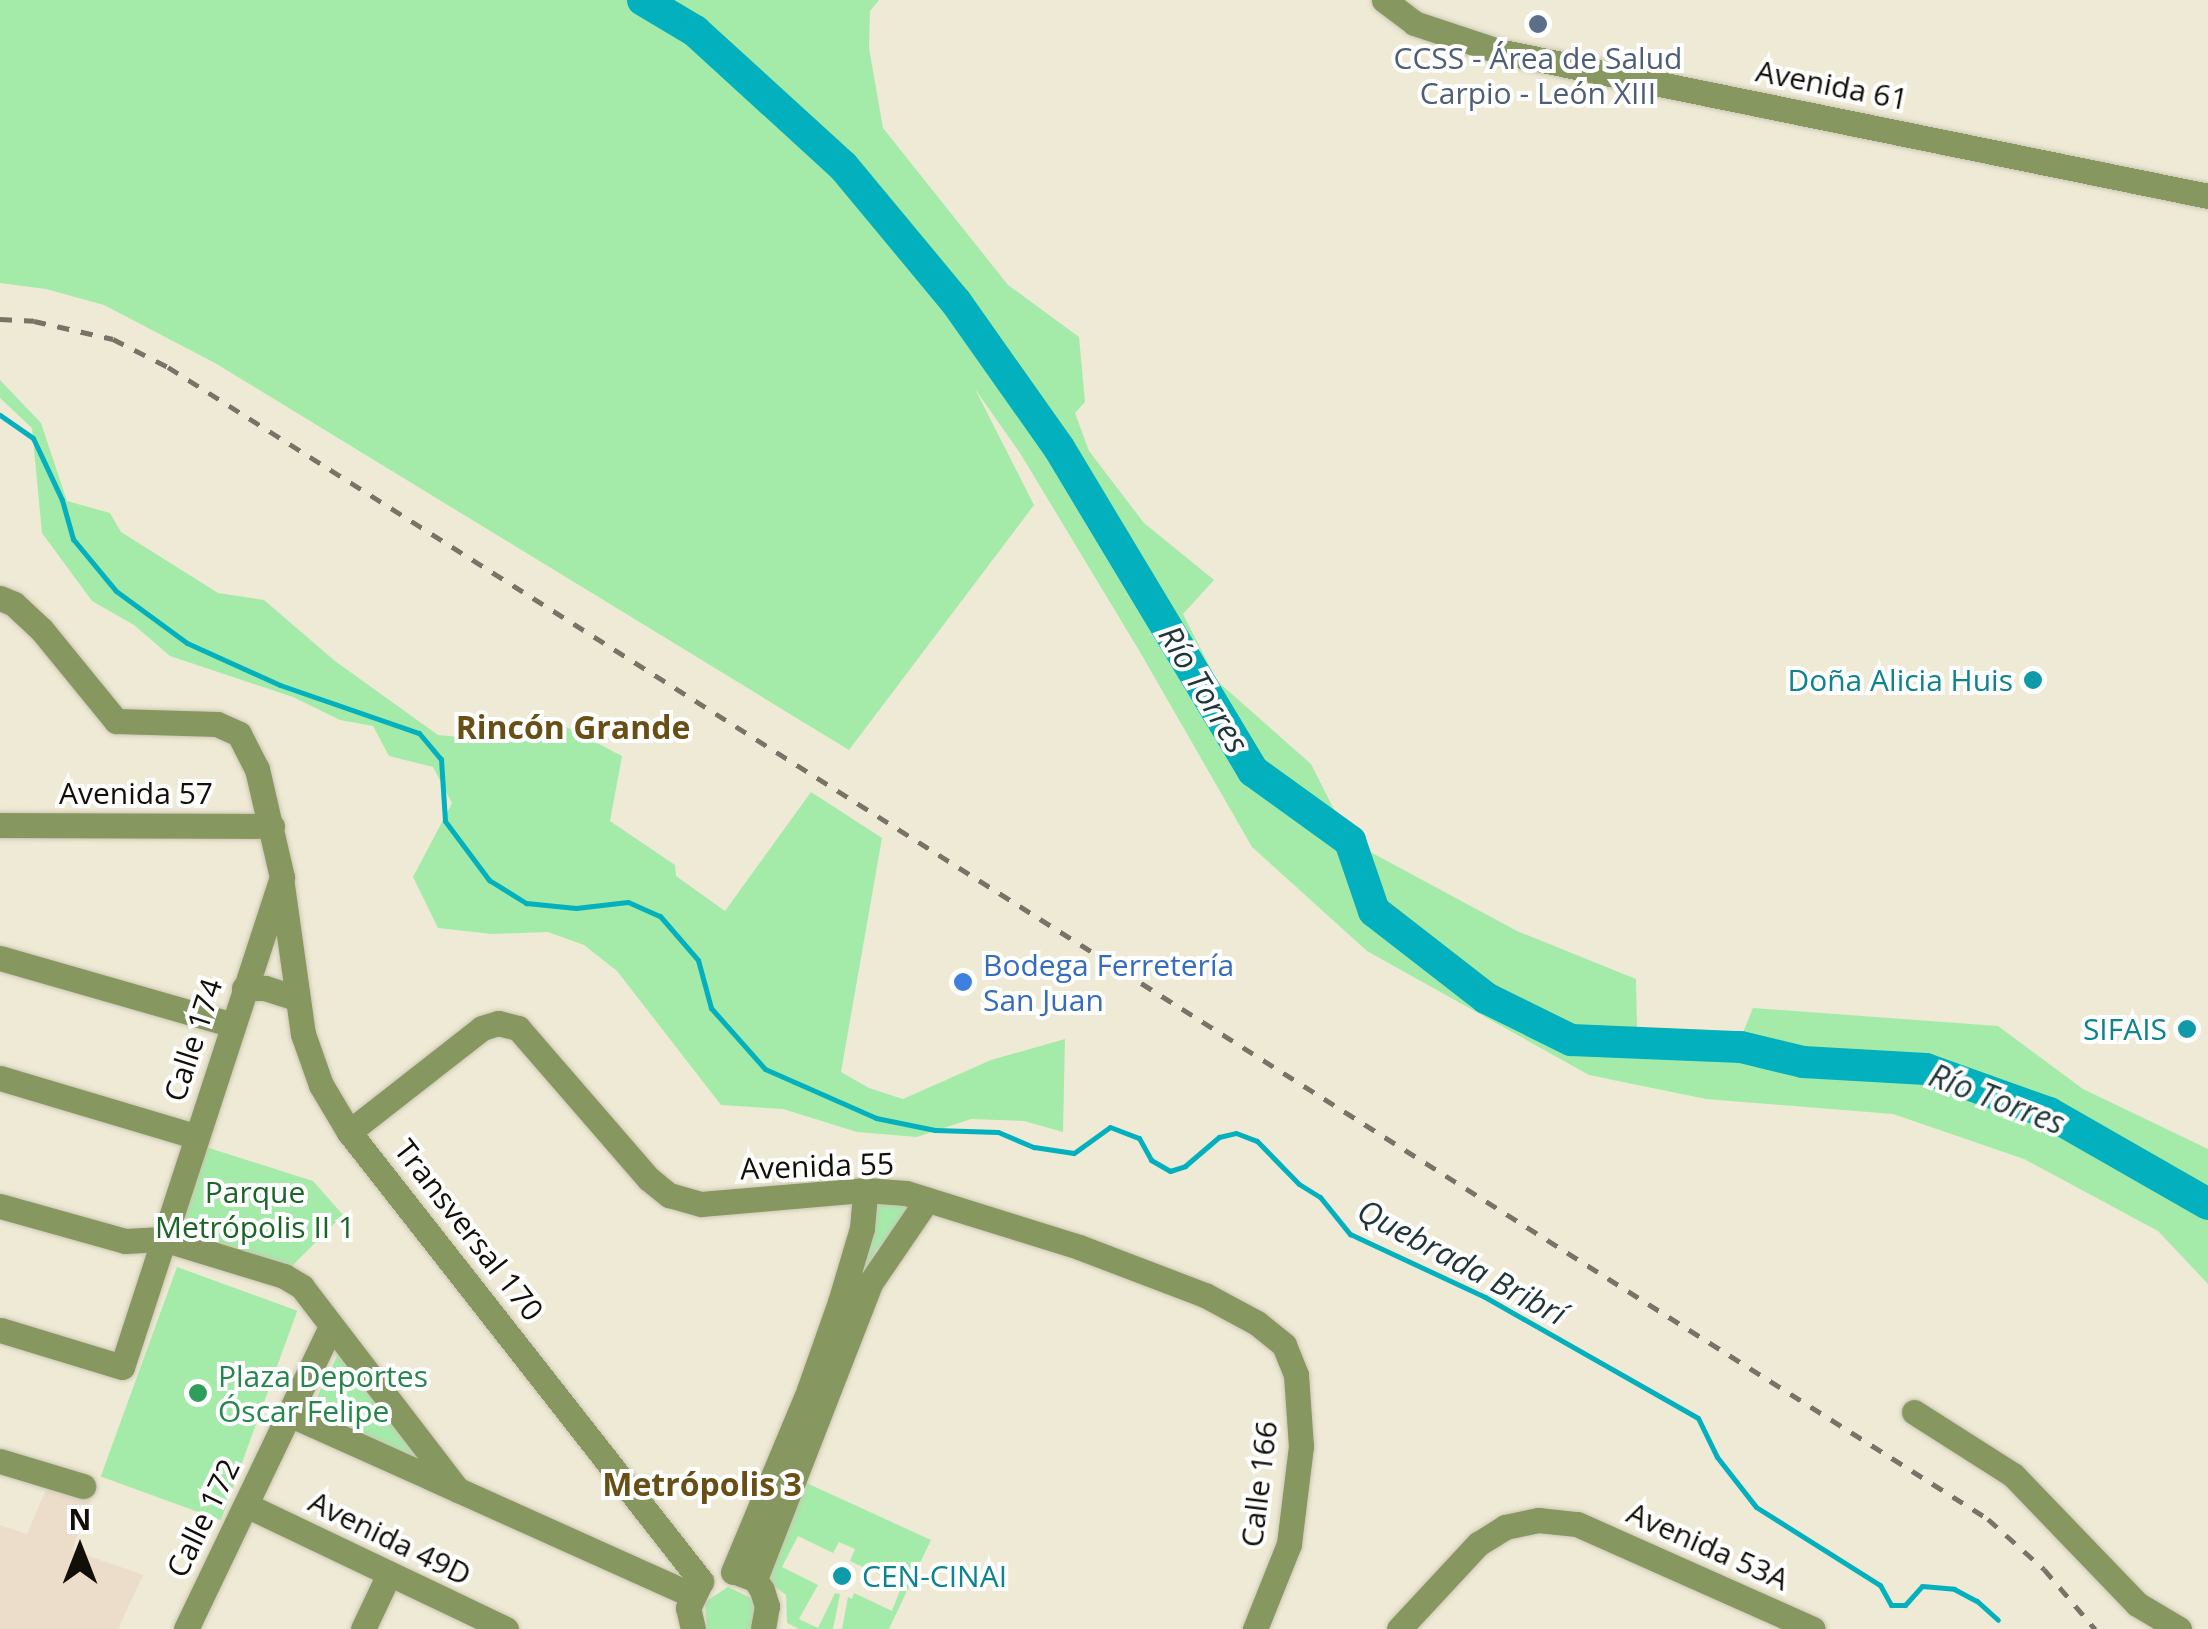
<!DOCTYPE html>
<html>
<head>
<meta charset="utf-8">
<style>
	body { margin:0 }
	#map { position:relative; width:2208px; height:1629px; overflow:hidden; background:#efead5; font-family:"Open Sans",sans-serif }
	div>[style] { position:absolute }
	.education>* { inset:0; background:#ecddca }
	.green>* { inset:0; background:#a4eba9; transform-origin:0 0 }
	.stream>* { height:5px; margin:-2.5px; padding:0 2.5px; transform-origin:2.5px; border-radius:2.5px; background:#03b0bd }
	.river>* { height:32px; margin:-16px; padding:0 16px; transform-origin:16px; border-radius:16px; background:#03b0bd }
	.roads { filter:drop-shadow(0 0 2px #cbc7b4) drop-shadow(0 0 2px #cbc7b4) }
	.minor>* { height:25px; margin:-12.5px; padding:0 12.5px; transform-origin:12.5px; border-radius:12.5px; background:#869760 }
	.rail>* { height:5px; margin-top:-2.5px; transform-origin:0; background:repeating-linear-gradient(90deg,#777467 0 12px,transparent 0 24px) }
	.dots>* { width:28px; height:28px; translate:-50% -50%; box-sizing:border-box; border:5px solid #fff; border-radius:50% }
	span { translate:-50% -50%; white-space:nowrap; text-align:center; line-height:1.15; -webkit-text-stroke:8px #fff; paint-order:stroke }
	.service-label { font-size:30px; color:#4e5e75 }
	.street-label { font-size:30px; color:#110f08 }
	.culture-label { font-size:30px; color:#0d838f }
	.right { translate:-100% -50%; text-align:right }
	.left { translate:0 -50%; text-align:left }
	.shop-label { font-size:30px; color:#366cbe }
	.park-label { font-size:30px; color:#1c6528 }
	.leisure-label { font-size:30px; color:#27864d }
	.water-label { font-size:32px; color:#1f3638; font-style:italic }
	.neighbourhood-label { font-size:32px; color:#684f15; font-weight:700 }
	.north { position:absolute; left:30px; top:1499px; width:100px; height:100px; -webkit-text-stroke:8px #fff; paint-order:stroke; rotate:0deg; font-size:28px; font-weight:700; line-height:40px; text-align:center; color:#110f08 }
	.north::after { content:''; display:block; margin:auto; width:35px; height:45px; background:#110f08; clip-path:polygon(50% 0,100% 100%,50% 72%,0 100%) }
</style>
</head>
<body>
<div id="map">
	<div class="education">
		<i style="clip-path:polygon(48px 1485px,91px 1499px,72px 1550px,143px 1575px,118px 1629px,0 1629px,0 1525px,27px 1534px)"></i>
	</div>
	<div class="green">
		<i style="clip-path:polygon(0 0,879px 0,870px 11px,869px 48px,883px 128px,1008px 285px,1079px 337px,1085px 402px,1075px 413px,1089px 451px,1144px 523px,1214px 580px,1183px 614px,1217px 681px,1311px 764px,1350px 841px,1517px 931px,1636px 979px,1637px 1027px,1742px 1035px,1753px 1008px,1998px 1026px,2083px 1089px,2208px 1149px,2208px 1284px,2158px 1231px,2024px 1159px,1893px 1114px,1706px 1099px,1589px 1075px,1367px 951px,1252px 847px,1140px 652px,1020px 453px,975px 389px,1034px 505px,849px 750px,215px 363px,104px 305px,46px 289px,0 283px)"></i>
		<i style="clip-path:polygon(0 380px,41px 423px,67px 501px,110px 513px,121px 532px,218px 593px,264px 600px,335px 661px,438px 735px,510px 742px,545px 716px,622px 756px,610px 821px,675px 865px,676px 876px,725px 911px,811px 792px,882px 838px,841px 1072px,869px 1088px,903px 1099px,991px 1060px,1065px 1039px,1063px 1132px,1024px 1121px,971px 1119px,917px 1137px,857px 1132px,783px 1109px,721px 1105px,617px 971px,584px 945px,548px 932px,492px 934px,438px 928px,413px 877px,452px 803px,433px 767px,389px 756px,373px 726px,340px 720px,293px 697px,170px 656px,134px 625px,92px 601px,42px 533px,32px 428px,0 398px)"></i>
		<i style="clip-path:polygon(206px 1147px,313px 1181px,343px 1215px,291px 1267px,195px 1238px,183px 1213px)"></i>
		<i style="clip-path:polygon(869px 1194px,915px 1203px,876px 1251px,855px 1299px)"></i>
		<i style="left:177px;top:1267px;width:128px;height:223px;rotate:20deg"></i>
		<i style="clip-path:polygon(339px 1352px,439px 1477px,308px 1415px)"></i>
		<i style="clip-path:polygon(800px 1480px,931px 1540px,889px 1629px,842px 1629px,848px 1597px,852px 1599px,854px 1593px,892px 1611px,902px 1585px,850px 1561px,855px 1549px,839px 1542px,833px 1553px,798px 1536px,782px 1567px,818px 1585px,799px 1619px,818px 1628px,835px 1593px,840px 1594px,833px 1629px,799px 1629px,787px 1623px,786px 1595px,761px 1576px)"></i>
		<i style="clip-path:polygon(728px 1587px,753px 1599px,757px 1608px,753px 1629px,707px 1629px,705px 1602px)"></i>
	</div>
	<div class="stream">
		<i style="left:0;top:415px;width:40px;rotate:34.9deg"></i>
		<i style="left:33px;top:438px;width:68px;rotate:64.9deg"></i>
		<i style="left:62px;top:500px;width:41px;rotate:74.2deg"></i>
		<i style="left:73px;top:539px;width:67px;rotate:50.4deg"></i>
		<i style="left:116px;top:591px;width:88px;rotate:36.2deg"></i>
		<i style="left:187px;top:643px;width:102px;rotate:24.3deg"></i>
		<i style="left:280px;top:685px;width:147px;rotate:19.1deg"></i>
		<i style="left:419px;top:733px;width:34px;rotate:50deg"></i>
		<i style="left:441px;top:759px;width:62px;rotate:86.3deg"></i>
		<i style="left:445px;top:821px;width:74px;rotate:53.3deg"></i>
		<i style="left:489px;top:880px;width:44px;rotate:31.9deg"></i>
		<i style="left:526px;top:903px;width:50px;rotate:5.7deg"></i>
		<i style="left:576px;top:908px;width:52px;rotate:-6.6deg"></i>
		<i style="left:628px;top:902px;width:35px;rotate:24deg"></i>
		<i style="left:660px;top:916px;width:58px;rotate:49.2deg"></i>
		<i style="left:698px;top:960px;width:50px;rotate:74.8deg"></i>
		<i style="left:711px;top:1008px;width:81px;rotate:48.5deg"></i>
		<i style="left:765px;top:1069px;width:121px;rotate:23.8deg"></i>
		<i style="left:876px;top:1118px;width:60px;rotate:11.5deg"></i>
		<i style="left:935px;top:1130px;width:63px;rotate:1.8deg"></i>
		<i style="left:998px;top:1132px;width:39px;rotate:23deg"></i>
		<i style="left:1034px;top:1147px;width:40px;rotate:8.5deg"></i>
		<i style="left:1074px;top:1153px;width:44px;rotate:-35.8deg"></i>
		<i style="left:1110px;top:1127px;width:31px;rotate:21deg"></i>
		<i style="left:1139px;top:1138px;width:25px;rotate:61deg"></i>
		<i style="left:1151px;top:1160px;width:22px;rotate:30deg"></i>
		<i style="left:1170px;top:1171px;width:16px;rotate:-18deg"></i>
		<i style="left:1185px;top:1166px;width:45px;rotate:-40.5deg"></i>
		<i style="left:1219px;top:1137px;width:17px;rotate:-13deg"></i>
		<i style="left:1236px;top:1133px;width:22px;rotate:21deg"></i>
		<i style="left:1257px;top:1141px;width:60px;rotate:45.7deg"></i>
		<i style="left:1299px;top:1184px;width:25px;rotate:32deg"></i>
		<i style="left:1320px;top:1197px;width:48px;rotate:51deg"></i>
		<i style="left:1350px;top:1234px;width:149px;rotate:25deg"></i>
		<i style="left:1485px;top:1297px;width:245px;rotate:29.6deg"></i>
		<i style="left:1698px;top:1418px;width:43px;rotate:64deg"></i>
		<i style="left:1717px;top:1457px;width:63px;rotate:52deg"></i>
		<i style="left:1756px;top:1507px;width:146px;rotate:32.2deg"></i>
		<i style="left:1880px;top:1585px;width:23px;rotate:61deg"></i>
		<i style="left:1891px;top:1605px;width:14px"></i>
		<i style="left:1905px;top:1605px;width:25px;rotate:-48deg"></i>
		<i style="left:1922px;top:1586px;width:32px;rotate:5deg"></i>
		<i style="left:1954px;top:1589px;width:26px;rotate:28deg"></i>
		<i style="left:1977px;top:1601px;width:28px;rotate:42deg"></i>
	</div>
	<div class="river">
		<i style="left:643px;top:0;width:61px;rotate:30.8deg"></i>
		<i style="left:695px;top:31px;width:200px;rotate:42.4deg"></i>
		<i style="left:843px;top:166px;width:177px;rotate:50.3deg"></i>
		<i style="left:956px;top:302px;width:179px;rotate:54.8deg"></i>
		<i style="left:1059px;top:448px;width:377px;rotate:59deg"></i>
		<i style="left:1253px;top:771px;width:120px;rotate:35.8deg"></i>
		<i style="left:1350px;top:841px;width:74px;rotate:71.1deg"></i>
		<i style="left:1374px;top:911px;width:142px;rotate:37.8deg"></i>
		<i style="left:1486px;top:998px;width:95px;rotate:26.3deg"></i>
		<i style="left:1571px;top:1040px;width:170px;rotate:2.4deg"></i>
		<i style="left:1741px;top:1047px;width:64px;rotate:13.6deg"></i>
		<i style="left:1803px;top:1062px;width:123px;rotate:3.3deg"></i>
		<i style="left:1926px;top:1069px;width:131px;rotate:19.7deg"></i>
		<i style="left:2049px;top:1113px;width:183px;rotate:29.8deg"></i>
	</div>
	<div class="roads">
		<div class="minor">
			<i style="left:1384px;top:0;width:38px;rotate:37deg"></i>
			<i style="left:1414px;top:23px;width:89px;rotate:18.4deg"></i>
			<i style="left:1498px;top:51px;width:725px;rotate:11.54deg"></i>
			<i style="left:0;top:598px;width:15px;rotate:23deg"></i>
			<i style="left:14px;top:604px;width:37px;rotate:43deg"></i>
			<i style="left:41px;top:629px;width:119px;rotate:50.8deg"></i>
			<i style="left:116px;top:721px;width:101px;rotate:1.7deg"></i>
			<i style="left:217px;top:724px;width:24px;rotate:24deg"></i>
			<i style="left:239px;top:734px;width:39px;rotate:63deg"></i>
			<i style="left:257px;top:769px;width:111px;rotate:77deg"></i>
			<i style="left:282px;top:877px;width:515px;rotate:108.08deg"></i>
			<i style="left:122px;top:1367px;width:127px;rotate:-163.1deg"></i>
			<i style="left:0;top:825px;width:272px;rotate:0.2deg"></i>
			<i style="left:282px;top:885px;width:150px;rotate:82deg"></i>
			<i style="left:303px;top:1034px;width:54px;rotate:70.6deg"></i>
			<i style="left:321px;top:1085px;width:55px;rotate:59.2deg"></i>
			<i style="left:349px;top:1132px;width:571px;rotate:51.9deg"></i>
			<i style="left:0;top:958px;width:242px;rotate:16deg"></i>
			<i style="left:244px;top:988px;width:21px"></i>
			<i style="left:265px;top:988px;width:33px;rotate:18deg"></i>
			<i style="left:0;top:1078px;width:203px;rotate:16.6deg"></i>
			<i style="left:349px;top:1132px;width:169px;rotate:-38deg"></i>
			<i style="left:482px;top:1028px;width:17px;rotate:-17deg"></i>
			<i style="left:498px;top:1023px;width:21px;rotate:14deg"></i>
			<i style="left:518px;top:1028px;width:200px;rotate:49.1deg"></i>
			<i style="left:649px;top:1179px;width:26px;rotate:39deg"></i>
			<i style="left:669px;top:1195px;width:33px;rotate:16deg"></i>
			<i style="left:701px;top:1204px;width:165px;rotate:-4.9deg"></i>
			<i style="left:865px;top:1190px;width:41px;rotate:4.2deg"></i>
			<i style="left:906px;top:1193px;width:181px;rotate:17.3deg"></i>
			<i style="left:1079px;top:1247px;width:135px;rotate:20.9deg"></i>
			<i style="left:1205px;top:1295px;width:59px;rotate:28.3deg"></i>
			<i style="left:1257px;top:1323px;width:35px;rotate:39deg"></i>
			<i style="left:1284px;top:1345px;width:32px;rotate:68deg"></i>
			<i style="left:1296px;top:1375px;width:71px;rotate:86deg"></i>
			<i style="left:1301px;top:1446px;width:99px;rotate:97deg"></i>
			<i style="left:1289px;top:1544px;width:92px;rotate:111.8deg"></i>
			<i style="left:0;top:1206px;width:130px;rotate:15.6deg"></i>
			<i style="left:125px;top:1241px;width:38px;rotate:-3deg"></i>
			<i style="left:163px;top:1239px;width:127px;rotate:17deg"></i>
			<i style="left:284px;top:1276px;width:21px;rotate:31deg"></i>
			<i style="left:302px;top:1287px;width:256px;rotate:52.5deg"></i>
			<i style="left:1914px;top:1412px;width:117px;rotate:32.5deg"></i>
			<i style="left:2013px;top:1475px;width:179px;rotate:46.1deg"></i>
			<i style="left:2137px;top:1604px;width:49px;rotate:30.8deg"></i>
			<i style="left:289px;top:1414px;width:441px;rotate:24.2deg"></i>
			<i style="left:0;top:1461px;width:87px;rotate:16.8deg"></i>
			<i style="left:246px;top:1505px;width:288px;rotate:25.5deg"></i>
			<i style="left:733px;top:1572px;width:197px;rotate:-67.3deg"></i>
			<i style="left:809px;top:1390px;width:93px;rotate:-70.6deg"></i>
			<i style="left:840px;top:1302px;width:77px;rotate:-73.4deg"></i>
			<i style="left:862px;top:1228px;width:38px;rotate:-85deg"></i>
			<i style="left:741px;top:1574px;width:15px;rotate:20deg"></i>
			<i style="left:755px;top:1579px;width:13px;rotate:58deg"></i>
			<i style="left:762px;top:1590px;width:17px;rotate:73deg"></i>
			<i style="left:767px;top:1606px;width:23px;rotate:100deg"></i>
			<i style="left:755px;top:1579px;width:319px;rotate:-68.7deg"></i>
			<i style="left:871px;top:1282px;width:99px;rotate:-55.7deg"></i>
			<i style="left:186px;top:1629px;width:334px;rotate:-64.4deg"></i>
			<i style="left:363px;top:1629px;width:61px;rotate:-64.7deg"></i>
			<i style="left:693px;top:1629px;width:22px;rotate:-103deg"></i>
			<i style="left:688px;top:1608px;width:28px;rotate:-64deg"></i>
			<i style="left:1399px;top:1629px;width:116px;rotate:-47.1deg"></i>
			<i style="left:1478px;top:1544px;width:32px;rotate:-32deg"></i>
			<i style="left:1505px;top:1527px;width:34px;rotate:-12deg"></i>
			<i style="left:1538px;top:1520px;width:39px;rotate:6deg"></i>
			<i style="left:1577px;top:1524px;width:258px;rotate:24deg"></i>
		</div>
	</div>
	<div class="rail">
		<i style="left:0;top:319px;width:34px;rotate:3deg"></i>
		<i style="left:34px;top:321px;width:81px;rotate:12.8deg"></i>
		<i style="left:113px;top:339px;width:62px;rotate:27deg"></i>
		<i style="left:168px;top:367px;width:2154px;rotate:32.33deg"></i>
		<i style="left:1988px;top:1519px;width:75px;rotate:41.8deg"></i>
		<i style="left:2044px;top:1569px;width:79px;rotate:49.6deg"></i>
	</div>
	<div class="dots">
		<i style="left:1538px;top:24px;background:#5c6f8a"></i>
		<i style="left:2033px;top:680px;background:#0f9aa8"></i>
		<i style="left:963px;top:982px;background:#3f7fe0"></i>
		<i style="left:2187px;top:1029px;background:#0f9aa8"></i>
		<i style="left:198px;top:1393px;background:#2e9e5b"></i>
		<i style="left:842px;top:1576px;background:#0f9aa8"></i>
	</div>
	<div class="service-label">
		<span style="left:1538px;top:75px">CCSS - Área de Salud<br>Carpio - León XIII</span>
	</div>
	<div class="street-label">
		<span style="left:1832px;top:85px;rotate:11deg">Avenida 61</span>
		<span style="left:136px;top:793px">Avenida 57</span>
		<span style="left:193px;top:1040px;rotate:-72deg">Calle 174</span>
		<span style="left:817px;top:1166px;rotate:-2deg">Avenida 55</span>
		<span style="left:469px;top:1230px;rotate:52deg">Transversal 170</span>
		<span style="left:1259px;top:1484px;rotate:-83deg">Calle 166</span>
		<span style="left:203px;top:1518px;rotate:-64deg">Calle 172</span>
		<span style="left:390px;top:1538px;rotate:26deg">Avenida 49D</span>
		<span style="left:1708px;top:1546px;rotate:24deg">Avenida 53A</span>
	</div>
	<div class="culture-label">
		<span class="right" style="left:2013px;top:680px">Doña Alicia Huis</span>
		<span class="right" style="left:2167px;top:1029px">SIFAIS</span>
		<span class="left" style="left:862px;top:1576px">CEN-CINAI</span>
	</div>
	<div class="shop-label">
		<span class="left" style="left:983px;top:982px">Bodega Ferretería<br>San Juan</span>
	</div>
	<div class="park-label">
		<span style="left:255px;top:1209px">Parque<br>Metrópolis II 1</span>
	</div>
	<div class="leisure-label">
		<span class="left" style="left:218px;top:1393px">Plaza Deportes<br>Óscar Felipe</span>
	</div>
	<div class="water-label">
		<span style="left:1204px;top:689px;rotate:59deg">Río Torres</span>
		<span style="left:1997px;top:1099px;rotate:21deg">Río Torres</span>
		<span style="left:1462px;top:1262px;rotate:28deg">Quebrada Bribrí</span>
	</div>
	<div class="neighbourhood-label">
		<span style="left:573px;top:727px">Rincón Grande</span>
		<span style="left:702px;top:1484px">Metrópolis 3</span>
	</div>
	<div class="north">N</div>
</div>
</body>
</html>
